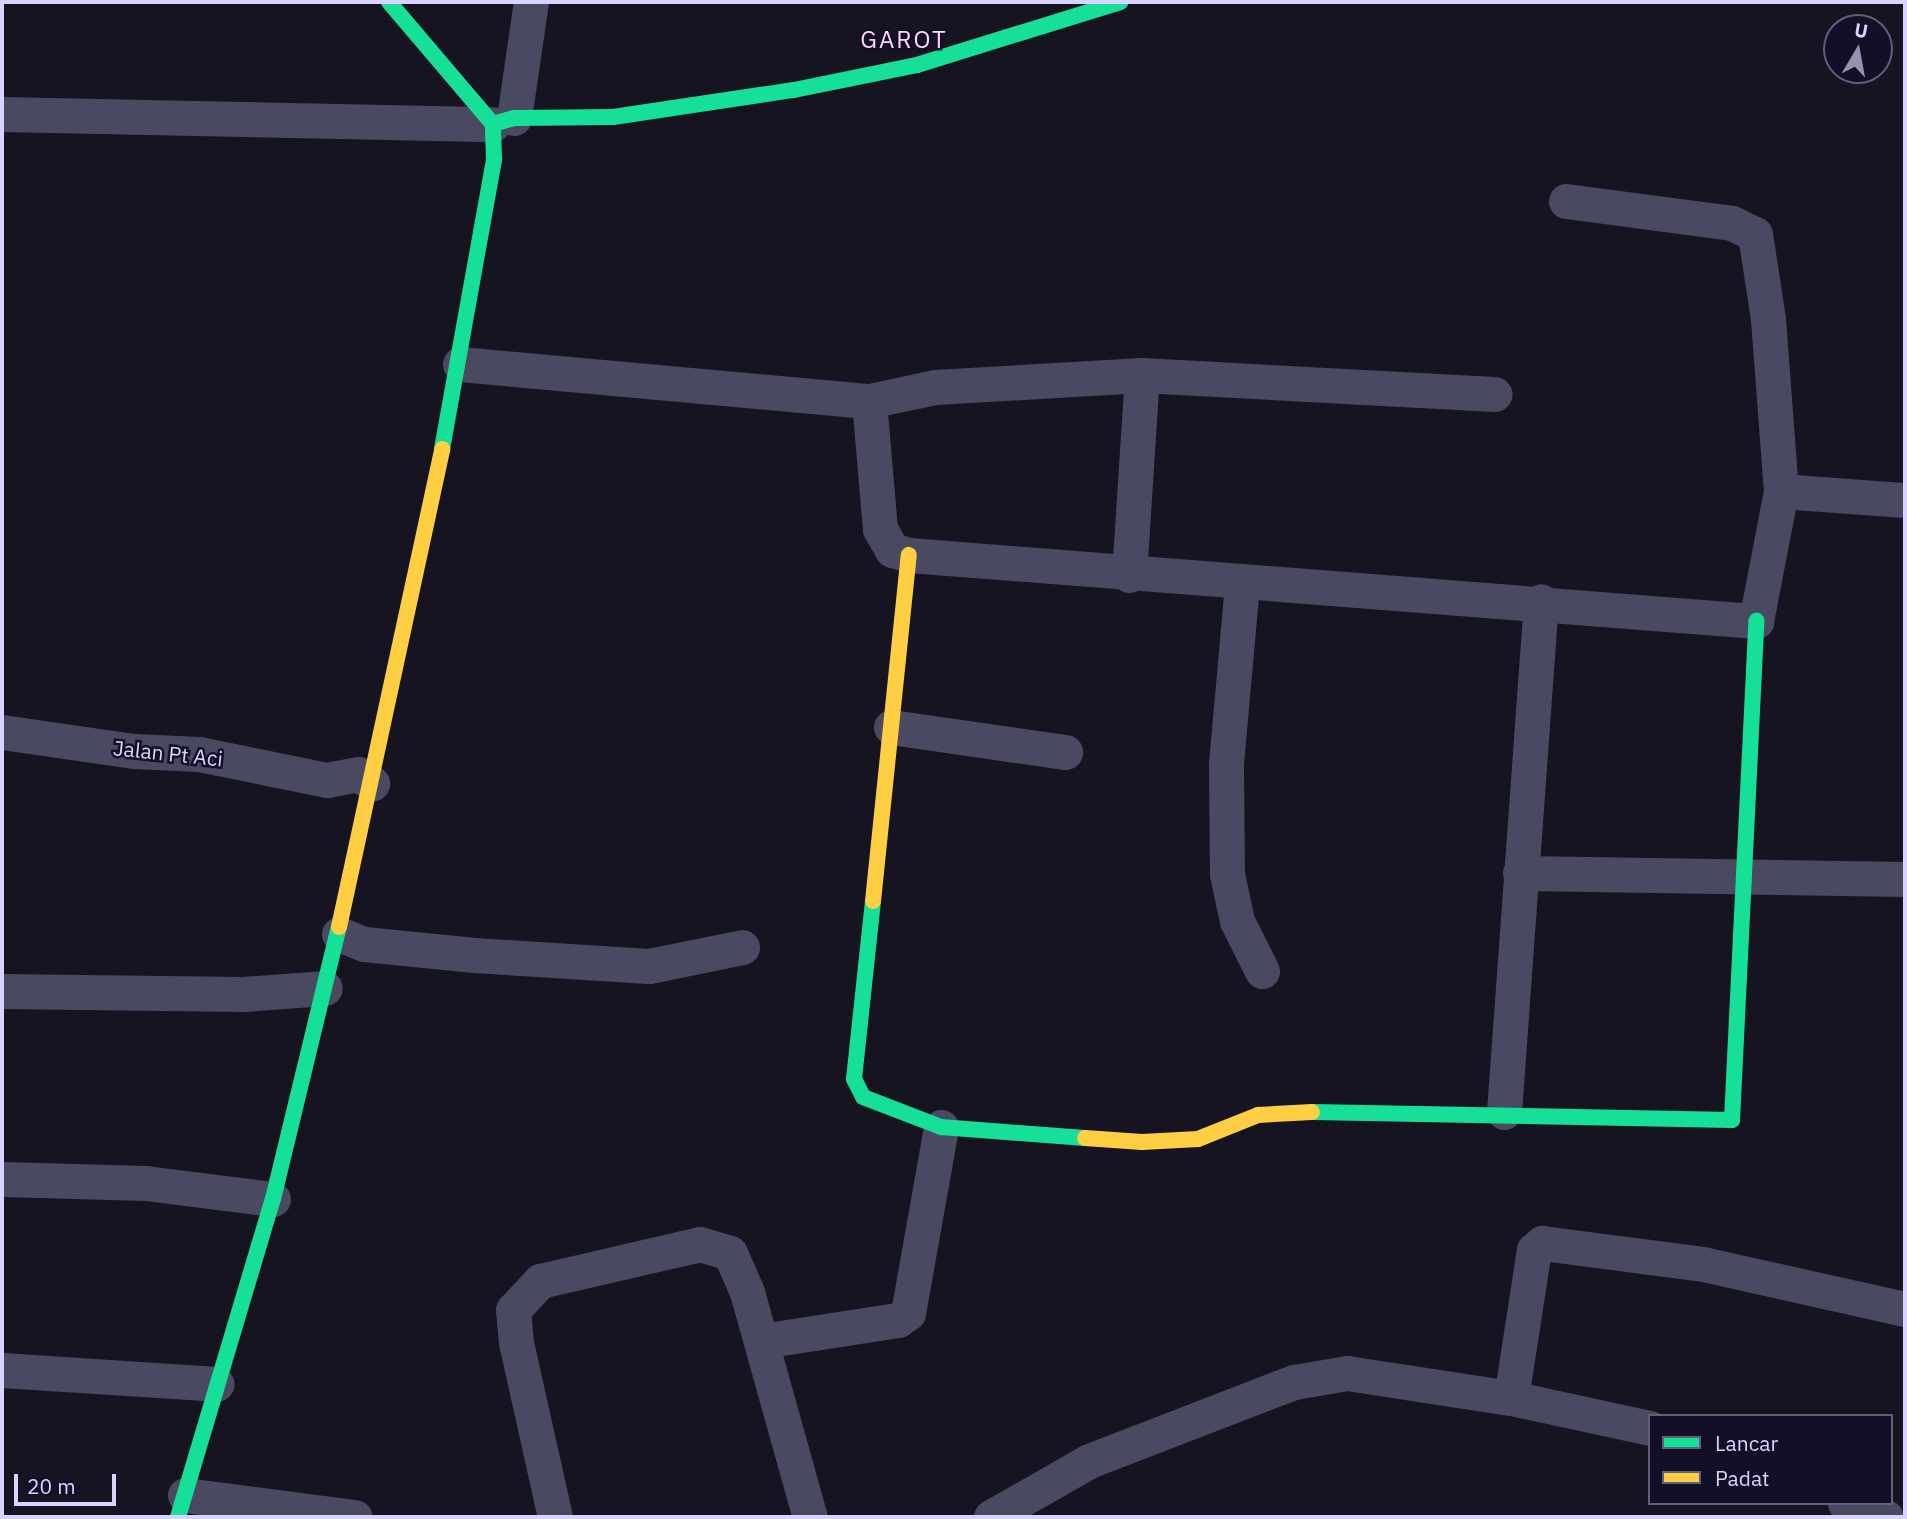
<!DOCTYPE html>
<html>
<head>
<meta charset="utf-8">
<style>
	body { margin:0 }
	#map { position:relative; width:1907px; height:1519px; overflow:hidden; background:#161421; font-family:"IBM Plex Sans",sans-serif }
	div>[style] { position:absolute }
	.street>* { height:35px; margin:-17.5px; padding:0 17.5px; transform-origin:17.5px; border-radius:17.5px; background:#4a4962 }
	.fast>* { height:16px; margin:-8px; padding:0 8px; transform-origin:8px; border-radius:8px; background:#16e098 }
	.slow>* { height:16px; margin:-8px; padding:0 8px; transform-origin:8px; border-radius:8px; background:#ffcf43 }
	span { translate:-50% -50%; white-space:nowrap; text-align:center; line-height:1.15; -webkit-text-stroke:5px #130f26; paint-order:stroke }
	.street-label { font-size:21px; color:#d9d4ff }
	.quarter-label { font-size:24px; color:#ffd6f0; letter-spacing:2px }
	.frame { position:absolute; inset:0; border:4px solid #d9d4ff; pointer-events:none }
	.legend { position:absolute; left:1648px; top:1414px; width:245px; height:91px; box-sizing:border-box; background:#130f26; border:2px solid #625e7d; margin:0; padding:9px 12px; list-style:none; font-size:21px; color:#d9d4ff }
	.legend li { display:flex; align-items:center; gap:14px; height:35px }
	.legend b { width:35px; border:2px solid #625e7d }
	.north { position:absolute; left:1823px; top:14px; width:70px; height:70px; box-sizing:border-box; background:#130f26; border:2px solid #625e7d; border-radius:50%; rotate:10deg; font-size:19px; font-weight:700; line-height:28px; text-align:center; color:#d9d4ff }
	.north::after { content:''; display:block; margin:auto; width:24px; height:32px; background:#9591b1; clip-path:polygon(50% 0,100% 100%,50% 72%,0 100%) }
	.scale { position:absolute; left:14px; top:1474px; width:102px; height:32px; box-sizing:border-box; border:4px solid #d9d4ff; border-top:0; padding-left:9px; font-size:21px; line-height:24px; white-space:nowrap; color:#d9d4ff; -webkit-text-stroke:5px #130f26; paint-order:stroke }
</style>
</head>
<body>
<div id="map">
	<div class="street">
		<i style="left:2px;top:114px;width:491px;rotate:1.2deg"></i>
		<i style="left:514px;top:118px;width:117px;rotate:-81.7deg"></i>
		<i style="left:1566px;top:201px;width:167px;rotate:7.5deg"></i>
		<i style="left:1732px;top:223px;width:25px;rotate:26deg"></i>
		<i style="left:1755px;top:234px;width:86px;rotate:81.3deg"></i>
		<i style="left:1768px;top:319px;width:172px;rotate:85.7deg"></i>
		<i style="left:460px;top:364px;width:411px;rotate:5.2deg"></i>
		<i style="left:869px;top:401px;width:128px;rotate:85.1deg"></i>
		<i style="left:880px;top:529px;width:24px;rotate:60deg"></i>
		<i style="left:892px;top:550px;width:18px;rotate:16deg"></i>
		<i style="left:909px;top:555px;width:850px;rotate:4.46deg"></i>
		<i style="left:1756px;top:621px;width:132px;rotate:-79.1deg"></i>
		<i style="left:1781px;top:491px;width:124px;rotate:4.2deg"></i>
		<i style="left:869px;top:401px;width:67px;rotate:-12deg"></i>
		<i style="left:935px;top:387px;width:207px;rotate:-3.3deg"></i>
		<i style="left:1142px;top:375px;width:353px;rotate:3.1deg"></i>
		<i style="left:1129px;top:575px;width:200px;rotate:-86.3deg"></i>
		<i style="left:1242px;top:584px;width:182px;rotate:95.1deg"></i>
		<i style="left:1226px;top:765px;width:109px;rotate:89.5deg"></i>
		<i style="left:1227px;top:874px;width:48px;rotate:78deg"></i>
		<i style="left:1237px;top:921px;width:56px;rotate:63.4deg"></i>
		<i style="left:891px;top:727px;width:176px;rotate:8.2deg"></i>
		<i style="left:2px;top:732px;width:133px;rotate:8.2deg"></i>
		<i style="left:134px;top:751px;width:65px;rotate:2.6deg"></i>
		<i style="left:199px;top:754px;width:131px;rotate:11.5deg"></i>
		<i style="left:327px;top:780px;width:32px;rotate:-11deg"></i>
		<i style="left:358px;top:774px;width:17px;rotate:33deg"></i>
		<i style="left:1520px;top:873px;width:385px;rotate:0.9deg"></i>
		<i style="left:339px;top:934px;width:27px;rotate:22deg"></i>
		<i style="left:364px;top:944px;width:111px;rotate:5.7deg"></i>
		<i style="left:474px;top:955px;width:175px;rotate:3.6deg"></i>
		<i style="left:649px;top:966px;width:95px;rotate:-11.5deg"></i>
		<i style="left:2px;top:991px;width:241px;rotate:0.7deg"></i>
		<i style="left:243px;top:994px;width:82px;rotate:-4.2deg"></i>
		<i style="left:1504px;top:1112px;width:512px;rotate:-85.86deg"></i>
		<i style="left:2px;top:1179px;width:144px;rotate:1.6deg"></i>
		<i style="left:146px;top:1183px;width:128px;rotate:7.2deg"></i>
		<i style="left:762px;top:1341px;width:138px;rotate:-8.8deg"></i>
		<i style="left:898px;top:1320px;width:12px;rotate:-35deg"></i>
		<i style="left:908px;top:1313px;width:189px;rotate:-79.9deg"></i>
		<i style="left:2px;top:1370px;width:215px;rotate:3.7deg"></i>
		<i style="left:1511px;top:1398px;width:150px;rotate:-81.2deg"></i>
		<i style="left:1534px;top:1250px;width:11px;rotate:-41deg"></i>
		<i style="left:1542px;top:1243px;width:162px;rotate:7.4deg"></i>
		<i style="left:1703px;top:1264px;width:207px;rotate:12.6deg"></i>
		<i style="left:185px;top:1495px;width:171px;rotate:7.4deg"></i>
		<i style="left:1845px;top:1503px;width:43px;rotate:18.9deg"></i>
		<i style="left:555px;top:1517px;width:178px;rotate:-102.6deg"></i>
		<i style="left:516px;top:1343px;width:33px;rotate:-95deg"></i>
		<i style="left:513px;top:1310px;width:40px;rotate:-47deg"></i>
		<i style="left:540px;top:1281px;width:164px;rotate:-13deg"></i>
		<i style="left:700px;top:1244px;width:31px;rotate:17deg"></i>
		<i style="left:730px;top:1253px;width:43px;rotate:66.4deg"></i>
		<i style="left:747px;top:1292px;width:234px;rotate:74.4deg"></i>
		<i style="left:991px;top:1517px;width:113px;rotate:-29.7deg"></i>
		<i style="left:1089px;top:1461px;width:220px;rotate:-21.1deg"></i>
		<i style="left:1294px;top:1382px;width:54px;rotate:-9.6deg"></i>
		<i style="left:1347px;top:1373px;width:166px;rotate:8.7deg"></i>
		<i style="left:1511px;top:1398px;width:142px;rotate:12.2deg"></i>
	</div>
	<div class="fast">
		<i style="left:389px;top:2px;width:160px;rotate:49.6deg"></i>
		<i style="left:493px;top:124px;width:22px;rotate:-16deg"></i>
		<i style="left:514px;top:118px;width:99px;rotate:-0.6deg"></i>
		<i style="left:613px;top:117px;width:183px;rotate:-8.5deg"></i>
		<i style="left:794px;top:90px;width:126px;rotate:-11.5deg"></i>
		<i style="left:917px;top:65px;width:213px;rotate:-17.2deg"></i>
		<i style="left:442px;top:449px;width:295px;rotate:-79.8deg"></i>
		<i style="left:494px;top:159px;width:35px;rotate:-92deg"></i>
		<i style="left:873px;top:901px;width:179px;rotate:96.1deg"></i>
		<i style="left:854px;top:1079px;width:20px;rotate:63deg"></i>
		<i style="left:863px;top:1097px;width:84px;rotate:21deg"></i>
		<i style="left:941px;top:1127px;width:144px;rotate:4.4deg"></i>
		<i style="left:1312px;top:1112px;width:420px;rotate:1.1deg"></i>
		<i style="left:1732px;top:1120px;width:500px;rotate:-87.2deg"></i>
		<i style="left:178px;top:1517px;width:332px;rotate:-73.4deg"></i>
		<i style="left:273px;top:1199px;width:280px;rotate:-76.4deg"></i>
	</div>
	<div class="slow">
		<i style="left:873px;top:901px;width:348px;rotate:-84.1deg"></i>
		<i style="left:339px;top:927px;width:489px;rotate:-77.8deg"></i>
		<i style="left:1085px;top:1138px;width:57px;rotate:4deg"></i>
		<i style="left:1142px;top:1142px;width:56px;rotate:-3.1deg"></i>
		<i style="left:1198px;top:1139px;width:65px;rotate:-21.8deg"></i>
		<i style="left:1258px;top:1115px;width:54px;rotate:-3.2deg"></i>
	</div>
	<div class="street-label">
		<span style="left:168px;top:753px;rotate:6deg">Jalan Pt Aci</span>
	</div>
	<div class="quarter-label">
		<span style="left:904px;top:40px">GAROT</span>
	</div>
	<div class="frame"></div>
	<ul class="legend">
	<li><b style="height:9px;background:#16e098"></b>Lancar</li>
	<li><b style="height:9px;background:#ffcf43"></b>Padat</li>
	</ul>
	<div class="north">U</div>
	<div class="scale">20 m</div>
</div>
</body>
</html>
